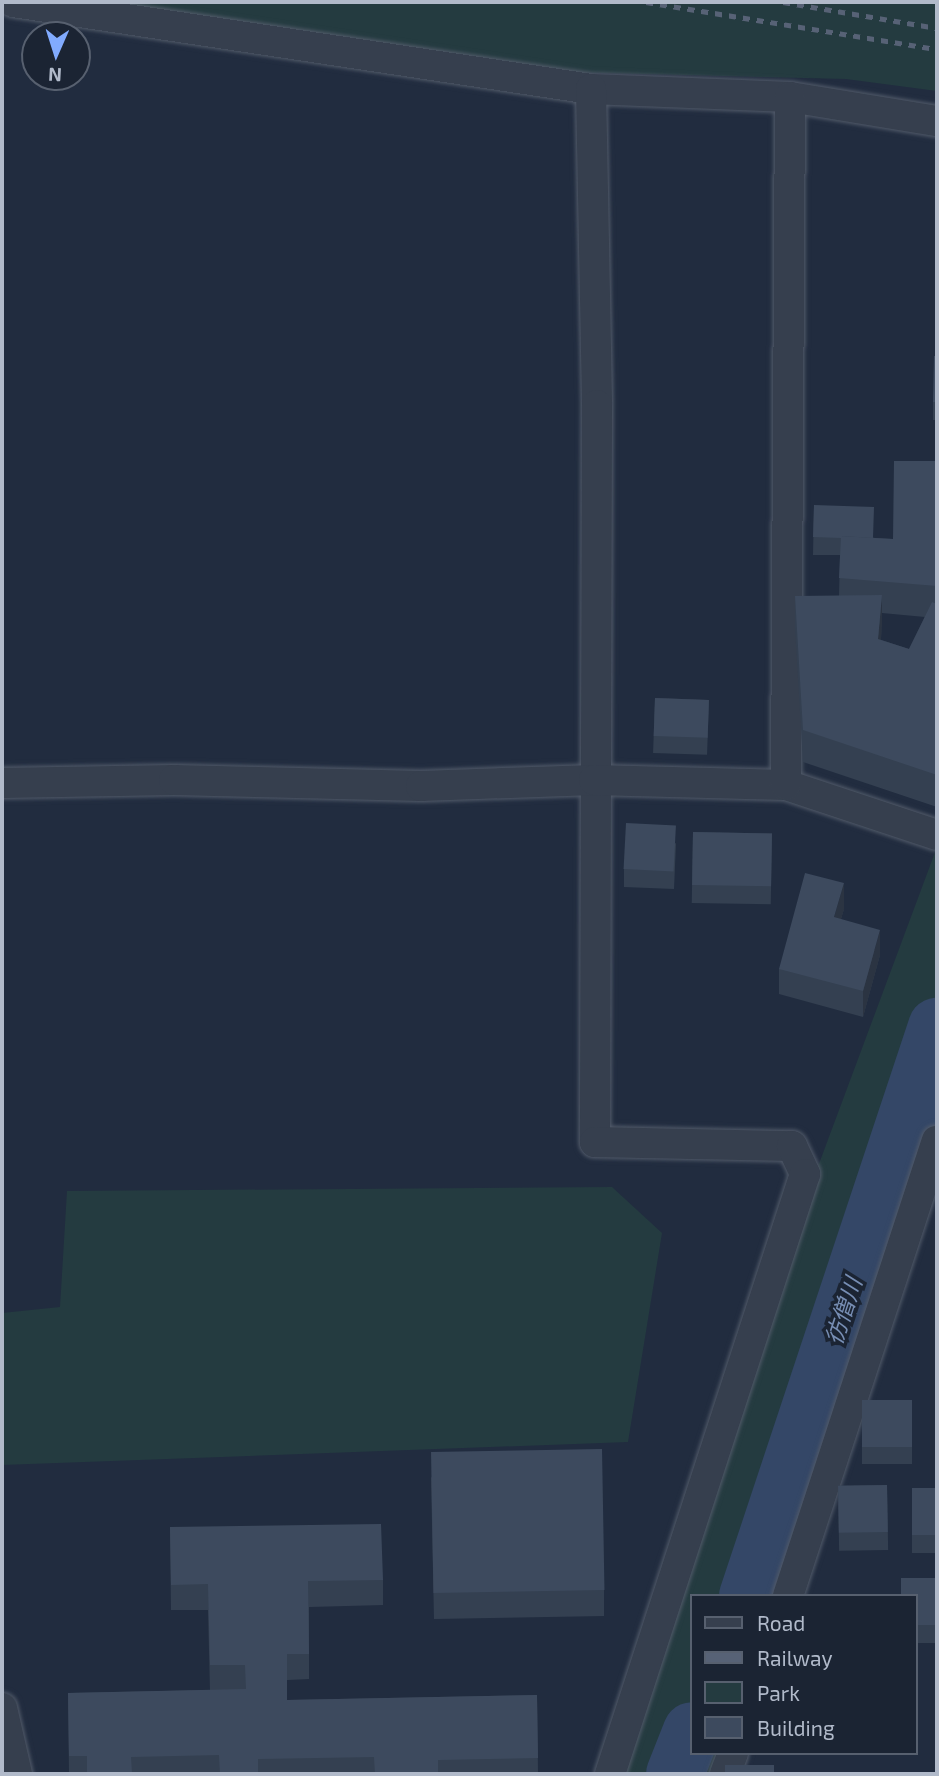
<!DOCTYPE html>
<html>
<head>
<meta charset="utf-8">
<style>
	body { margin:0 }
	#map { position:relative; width:939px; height:1776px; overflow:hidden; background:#212c3f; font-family:"Exo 2","Noto Sans JP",sans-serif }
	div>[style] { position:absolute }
	.green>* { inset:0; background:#243b40 }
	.river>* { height:58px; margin:-29px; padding:0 29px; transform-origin:29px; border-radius:29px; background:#344767 }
	.roads { filter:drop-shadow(0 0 2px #515a69) drop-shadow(0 0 2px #515a69) }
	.street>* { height:30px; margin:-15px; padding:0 15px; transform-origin:15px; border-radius:15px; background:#363f4e }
	.rail>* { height:5px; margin-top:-2.5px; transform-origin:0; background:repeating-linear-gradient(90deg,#576276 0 7px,transparent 0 14px) }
	.wall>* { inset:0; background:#344051; transform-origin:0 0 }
	.shaded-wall>* { inset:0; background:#2b3442 }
	.building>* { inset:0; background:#3d4a5e; transform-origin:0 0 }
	span { translate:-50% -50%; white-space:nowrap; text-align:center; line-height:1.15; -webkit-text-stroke:7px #1b2433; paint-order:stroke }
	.water-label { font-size:23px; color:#778eb4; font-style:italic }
	.frame { position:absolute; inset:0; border:4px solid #b1baca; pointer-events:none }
	.legend { position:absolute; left:690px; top:1594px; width:228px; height:161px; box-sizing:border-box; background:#1b2433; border:2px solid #57606f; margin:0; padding:9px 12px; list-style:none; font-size:21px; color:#b1baca }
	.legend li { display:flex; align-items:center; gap:14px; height:35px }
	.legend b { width:35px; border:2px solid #57606f }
	.north { position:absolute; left:21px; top:21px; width:70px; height:70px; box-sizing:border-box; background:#1b2433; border:2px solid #57606f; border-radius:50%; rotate:183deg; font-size:19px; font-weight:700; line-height:28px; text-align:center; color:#b1baca }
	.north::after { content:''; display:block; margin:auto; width:24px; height:32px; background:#81abff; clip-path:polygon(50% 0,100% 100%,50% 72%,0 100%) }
</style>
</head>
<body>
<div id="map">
	<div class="green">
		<i style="clip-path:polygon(13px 2px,937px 2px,937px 91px,846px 79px,480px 70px)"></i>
		<i style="clip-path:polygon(937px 847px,937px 1141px,787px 1596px,692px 1596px,692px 1753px,732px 1753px,724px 1774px,623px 1774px,731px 1400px)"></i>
		<i style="clip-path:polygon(612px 1187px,662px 1233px,628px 1442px,2px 1465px,2px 1313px,60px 1307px,67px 1191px)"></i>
	</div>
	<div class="river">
		<i style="left:748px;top:1596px;width:600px;rotate:-71.63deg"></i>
		<i style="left:675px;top:1774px;width:46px;rotate:-68.4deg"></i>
	</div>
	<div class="roads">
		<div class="street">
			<i style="left:13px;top:2px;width:585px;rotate:8.56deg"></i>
			<i style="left:591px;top:89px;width:199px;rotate:2.3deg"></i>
			<i style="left:790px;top:97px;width:149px;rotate:9.3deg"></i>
			<i style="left:591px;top:89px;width:316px;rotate:88.9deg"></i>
			<i style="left:597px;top:405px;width:737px;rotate:90.16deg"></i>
			<i style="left:595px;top:1142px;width:197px;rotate:1.2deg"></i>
			<i style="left:792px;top:1146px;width:31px;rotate:65deg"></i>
			<i style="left:805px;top:1174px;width:631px;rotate:108deg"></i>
			<i style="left:2px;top:783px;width:172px;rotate:-1deg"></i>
			<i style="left:174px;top:780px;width:247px;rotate:1.4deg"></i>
			<i style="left:421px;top:786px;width:173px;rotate:-2deg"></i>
			<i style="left:594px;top:780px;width:192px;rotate:1.5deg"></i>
			<i style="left:786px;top:785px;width:159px;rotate:18.3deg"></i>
			<i style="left:786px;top:785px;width:688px;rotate:-89.67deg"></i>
			<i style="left:788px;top:1596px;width:479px;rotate:-71.9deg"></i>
			<i style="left:2px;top:1708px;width:68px;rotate:77.2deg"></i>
			<i style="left:725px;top:1774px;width:22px;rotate:-69deg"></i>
		</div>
	</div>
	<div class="rail">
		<i style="left:646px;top:2px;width:295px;rotate:9.2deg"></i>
		<i style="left:783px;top:2px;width:156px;rotate:9.6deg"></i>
	</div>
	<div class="wall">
		<i style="clip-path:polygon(937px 356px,937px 420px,933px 420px,933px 402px)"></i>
		<i style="clip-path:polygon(evenodd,937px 461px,937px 807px,803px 762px,795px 628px,795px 596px,839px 596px,840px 555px,813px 555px,814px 505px,874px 538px,893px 539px,937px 461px,882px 613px,925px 617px,909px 649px,881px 640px,882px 613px)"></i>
		<i style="left:655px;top:698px;width:54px;height:55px;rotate:2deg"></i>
		<i style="left:693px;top:832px;width:79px;height:71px;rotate:1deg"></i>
		<i style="clip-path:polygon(676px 843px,674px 889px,624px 887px,624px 869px)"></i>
		<i style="clip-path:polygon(844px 909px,841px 919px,880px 955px,863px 1017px,779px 994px,779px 969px)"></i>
		<i style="left:862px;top:1400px;width:50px;height:64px"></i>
		<i style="clip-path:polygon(431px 1477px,604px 1590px,604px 1616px,434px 1619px)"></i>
		<i style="left:887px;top:1485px;width:65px;height:49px;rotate:89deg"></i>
		<i style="left:912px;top:1488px;width:25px;height:65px"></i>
		<i style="clip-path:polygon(170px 1527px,383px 1580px,383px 1605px,309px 1607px,309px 1679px,287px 1680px,287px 1700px,537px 1695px,538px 1774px,69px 1774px,68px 1693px,210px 1690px,208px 1610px,171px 1610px)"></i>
		<i style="clip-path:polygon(937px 1578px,937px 1643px,916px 1643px,916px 1596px)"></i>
	</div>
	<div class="shaded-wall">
		<i style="clip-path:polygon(882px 595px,882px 627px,878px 671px,878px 639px)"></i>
		<i style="clip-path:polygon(844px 883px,844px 909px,834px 942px,834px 917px)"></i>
		<i style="clip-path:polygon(880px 930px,880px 955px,863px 1017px,863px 991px)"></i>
	</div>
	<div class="building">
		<i style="clip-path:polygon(934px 356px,937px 356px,937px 402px,933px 402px)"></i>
		<i style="clip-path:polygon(894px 461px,937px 461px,937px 586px,839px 578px,841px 536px,893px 539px)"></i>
		<i style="clip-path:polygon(814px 505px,874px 507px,873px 538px,841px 536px,841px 538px,813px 537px)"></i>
		<i style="clip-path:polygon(882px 595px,878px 639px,909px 649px,932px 602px,937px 604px,937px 775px,803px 730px,795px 596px)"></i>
		<i style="left:655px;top:698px;width:54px;height:38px;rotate:2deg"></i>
		<i style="left:626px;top:823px;width:50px;height:46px;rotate:3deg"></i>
		<i style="left:693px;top:832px;width:79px;height:53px;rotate:1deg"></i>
		<i style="clip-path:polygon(805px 873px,844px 883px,834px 917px,880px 930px,863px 991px,779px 969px)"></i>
		<i style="left:862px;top:1400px;width:50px;height:47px"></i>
		<i style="left:602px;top:1449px;width:141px;height:171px;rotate:89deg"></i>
		<i style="left:887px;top:1485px;width:47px;height:49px;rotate:89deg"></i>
		<i style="left:912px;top:1488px;width:25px;height:47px"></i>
		<i style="clip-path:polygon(381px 1524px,383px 1580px,308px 1581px,309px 1654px,287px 1654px,287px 1700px,537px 1695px,538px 1758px,438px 1760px,438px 1774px,375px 1774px,374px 1757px,258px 1759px,258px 1774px,220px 1774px,219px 1755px,131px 1757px,132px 1774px,87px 1774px,87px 1756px,69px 1756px,68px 1693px,246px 1689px,245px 1665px,210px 1665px,208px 1584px,171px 1585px,170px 1527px)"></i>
		<i style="clip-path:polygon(901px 1578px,937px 1578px,937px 1625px,916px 1625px,916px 1596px,901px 1596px)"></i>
		<i style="left:774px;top:1765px;width:9px;height:49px;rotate:90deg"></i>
	</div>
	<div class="water-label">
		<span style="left:843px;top:1311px;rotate:-72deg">彷僧川</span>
	</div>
	<div class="frame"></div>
	<ul class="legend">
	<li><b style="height:9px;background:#363f4e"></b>Road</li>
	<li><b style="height:9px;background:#576276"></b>Railway</li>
	<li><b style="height:19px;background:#243b40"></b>Park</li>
	<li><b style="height:19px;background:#3d4a5e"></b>Building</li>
	</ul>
	<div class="north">N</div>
</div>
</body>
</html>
